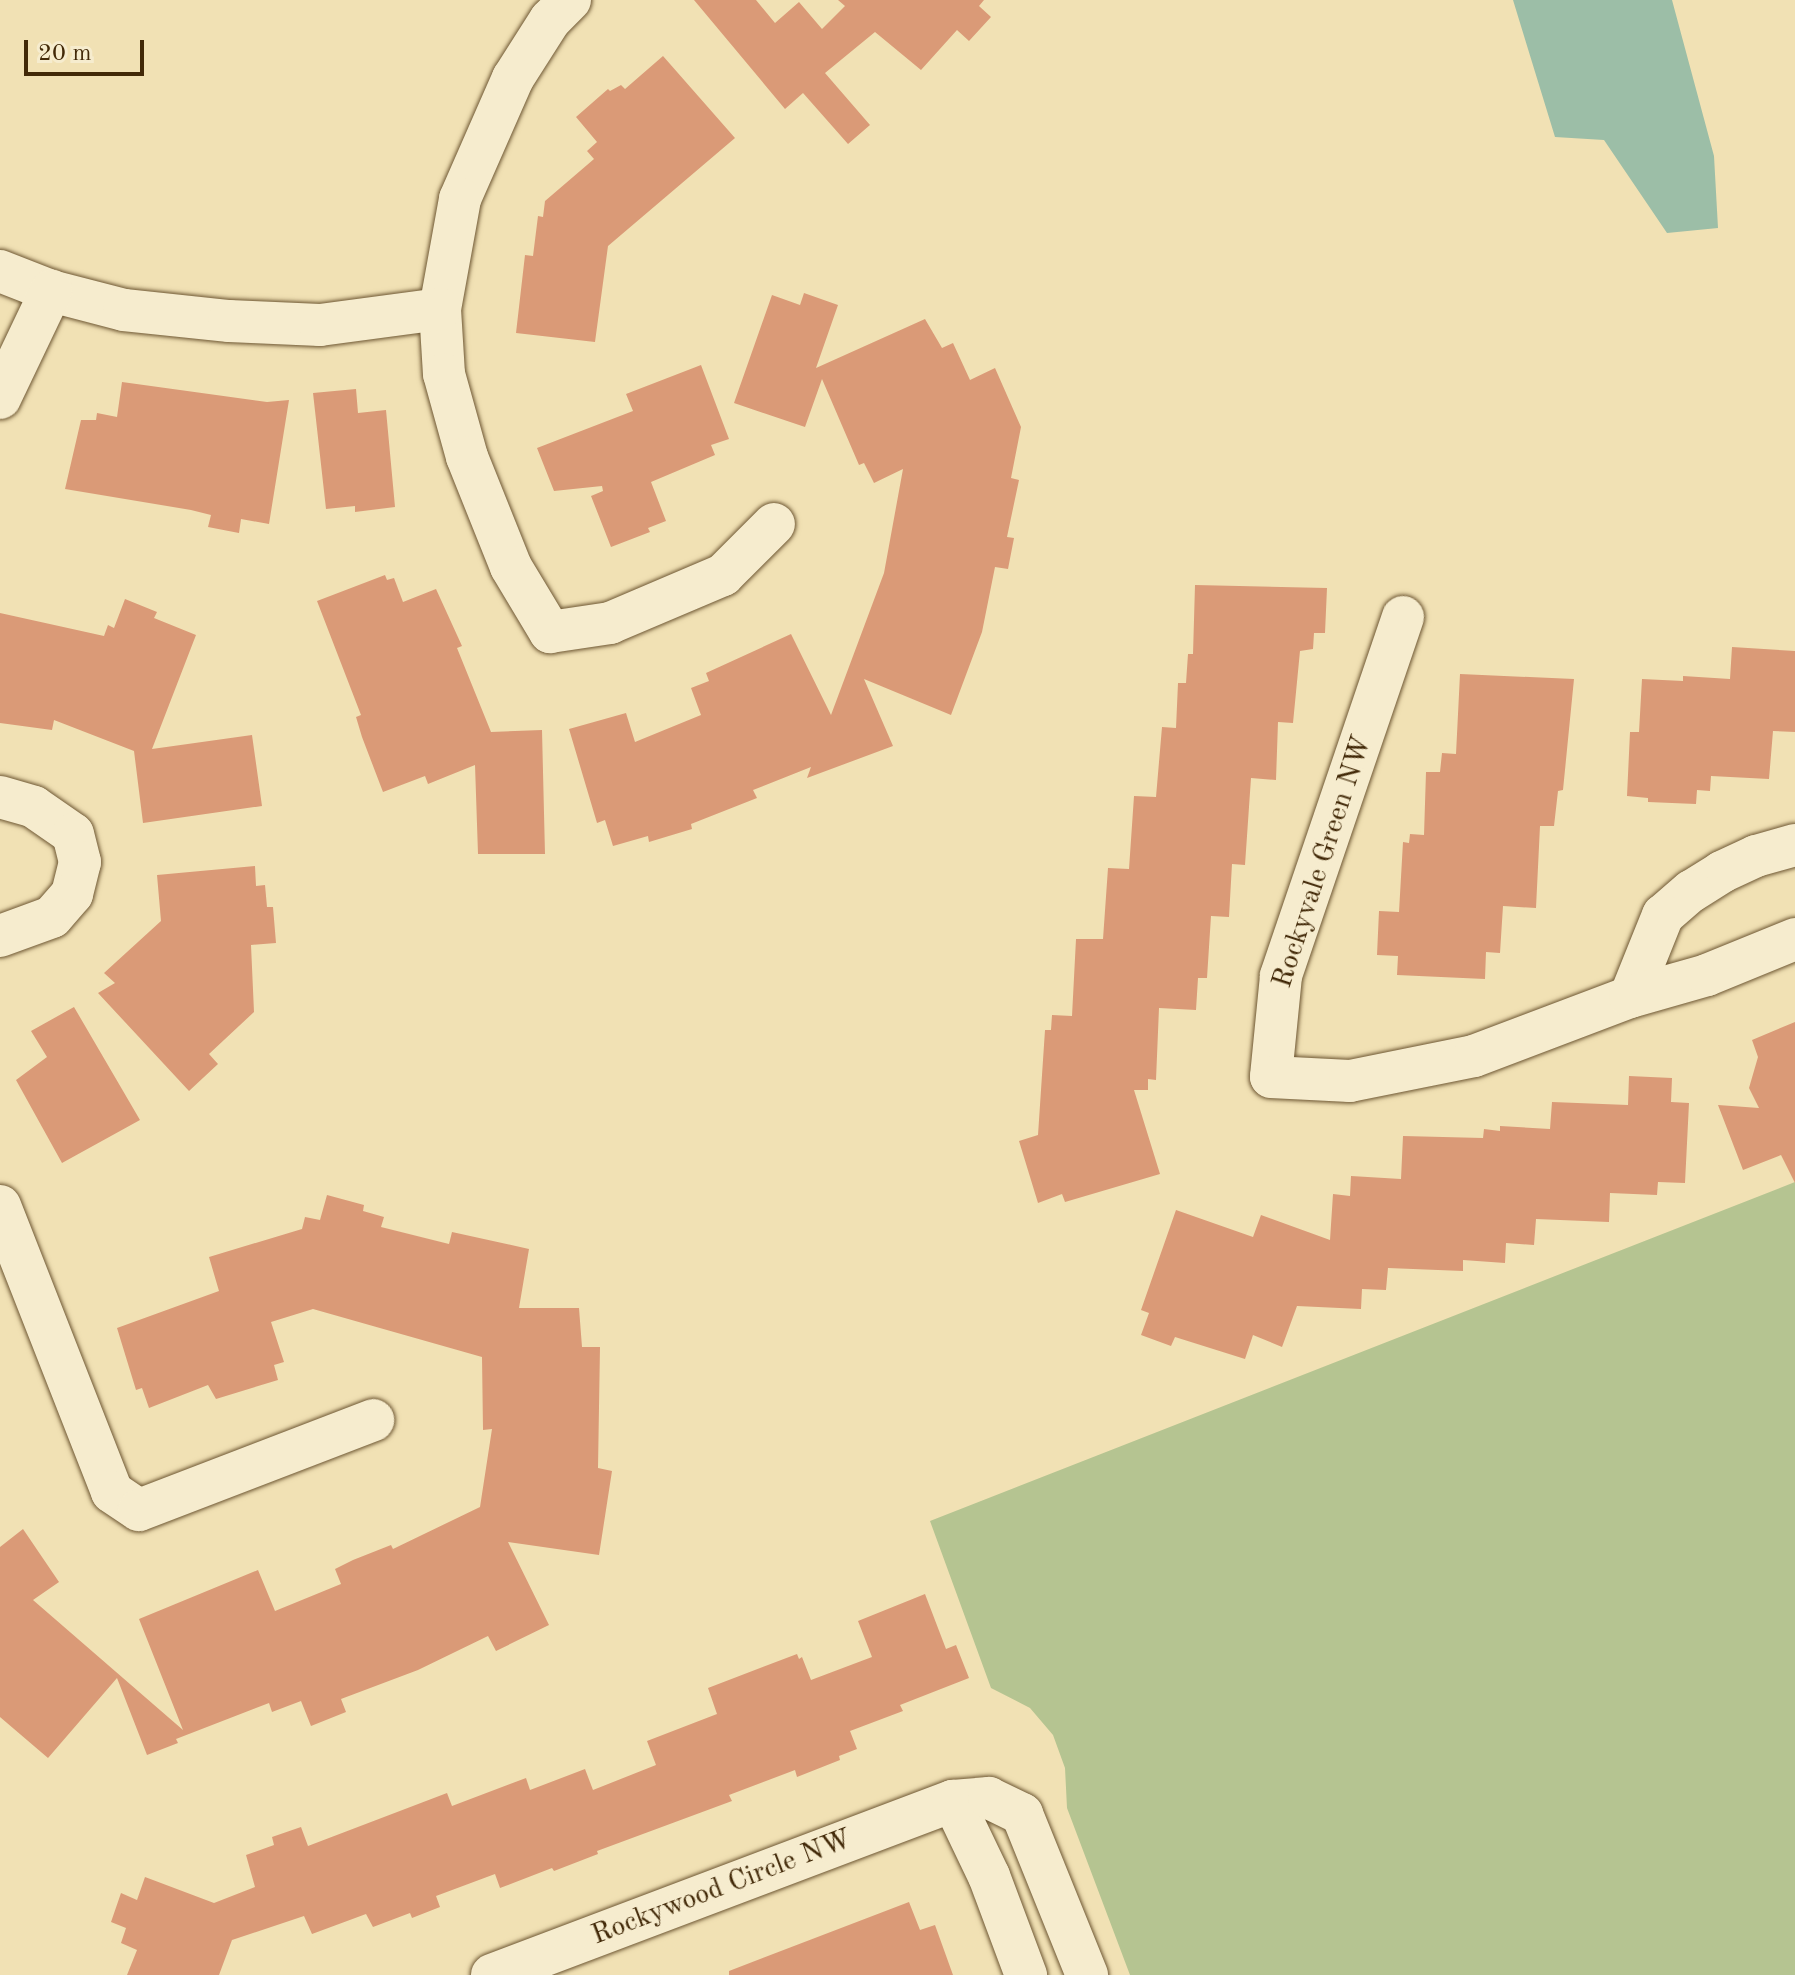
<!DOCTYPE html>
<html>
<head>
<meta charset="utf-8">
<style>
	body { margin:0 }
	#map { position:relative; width:1795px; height:1975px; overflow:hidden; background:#f1e1b4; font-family:"Old Standard TT",serif }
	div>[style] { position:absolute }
	.green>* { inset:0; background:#b5c491 }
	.water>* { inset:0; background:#9cbea7 }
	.building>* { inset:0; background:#da9a77 }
	.roads { filter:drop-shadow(0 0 2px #6e5733) drop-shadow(0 0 2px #6e5733) }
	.minor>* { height:42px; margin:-21px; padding:0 21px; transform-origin:21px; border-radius:21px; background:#f6ecce }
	span { translate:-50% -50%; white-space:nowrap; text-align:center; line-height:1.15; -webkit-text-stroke:6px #f6ecce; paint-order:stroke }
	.street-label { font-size:28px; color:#422908 }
	.scale { position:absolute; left:24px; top:40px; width:120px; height:36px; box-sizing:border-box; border:4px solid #422908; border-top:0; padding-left:10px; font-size:24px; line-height:28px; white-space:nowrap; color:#422908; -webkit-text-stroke:6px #f6ecce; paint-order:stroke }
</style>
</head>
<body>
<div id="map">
	<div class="green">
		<i style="clip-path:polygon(1795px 1182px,1795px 1975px,1130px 1975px,1067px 1808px,1065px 1768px,1053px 1735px,1030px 1708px,991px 1688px,930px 1521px)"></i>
	</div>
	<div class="water">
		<i style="clip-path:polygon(1513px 0,1672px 0,1714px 156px,1718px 228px,1667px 233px,1604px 140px,1555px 137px)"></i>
	</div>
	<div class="building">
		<i style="clip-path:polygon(694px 0,756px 0,775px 23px,799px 2px,822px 29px,845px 6px,838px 0,984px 0,979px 6px,991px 17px,969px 41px,957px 30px,921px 70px,875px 32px,825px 73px,870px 125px,848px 144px,803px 93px,785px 109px)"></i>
		<i style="clip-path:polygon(663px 56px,735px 138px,608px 246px,595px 342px,516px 333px,525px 255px,533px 256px,538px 216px,543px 217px,545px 201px,594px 159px,587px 151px,597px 142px,576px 117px,608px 89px,610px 91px,621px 85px,625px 89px)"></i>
		<i style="clip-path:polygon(804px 293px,838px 305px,816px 368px,925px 319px,942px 348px,953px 343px,970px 380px,995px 368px,1021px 427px,1011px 478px,1019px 480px,1007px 537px,1014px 538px,1008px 569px,995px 567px,982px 632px,951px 715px,864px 679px,893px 746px,807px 778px,811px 767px,753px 790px,757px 798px,691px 824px,692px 829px,649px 842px,648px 836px,613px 846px,605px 820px,597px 823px,569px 729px,626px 713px,635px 742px,701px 715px,691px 688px,709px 681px,706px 673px,791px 634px,831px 715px,884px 573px,903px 469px,874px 483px,864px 463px,859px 465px,822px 379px,805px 427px,734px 403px,772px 295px,800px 305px)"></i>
		<i style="clip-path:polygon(701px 365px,729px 439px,711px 445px,715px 455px,651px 482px,666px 521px,648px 528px,650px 532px,611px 547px,591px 496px,603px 491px,602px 486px,554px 491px,537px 448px,633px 411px,626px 394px)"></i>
		<i style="clip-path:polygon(122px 382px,267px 402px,289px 400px,269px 524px,241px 519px,239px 533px,208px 527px,211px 515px,191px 510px,65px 489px,81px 420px,96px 420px,97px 413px,117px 417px)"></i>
		<i style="clip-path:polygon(356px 389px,358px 413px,386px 410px,395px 507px,355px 512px,355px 506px,326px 509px,313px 393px)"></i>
		<i style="clip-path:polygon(385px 575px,387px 580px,394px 578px,403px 602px,436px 589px,462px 646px,457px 648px,491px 732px,542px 730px,545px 854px,478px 854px,475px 765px,428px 784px,425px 776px,383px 792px,362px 737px,356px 717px,361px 715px,317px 601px)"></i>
		<i style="clip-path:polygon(1195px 585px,1327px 588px,1325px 633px,1314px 633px,1313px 649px,1300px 651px,1293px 723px,1278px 722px,1276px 780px,1251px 778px,1245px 865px,1232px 864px,1229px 917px,1211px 916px,1207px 978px,1198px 978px,1196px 1010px,1159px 1008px,1156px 1080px,1148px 1079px,1148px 1090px,1134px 1090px,1160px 1174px,1065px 1202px,1062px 1194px,1038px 1203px,1019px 1141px,1038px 1135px,1045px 1030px,1051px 1030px,1052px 1015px,1072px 1016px,1076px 939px,1103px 939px,1108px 868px,1129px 869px,1134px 796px,1156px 797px,1162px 727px,1176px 728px,1178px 683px,1186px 683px,1188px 654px,1193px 654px)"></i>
		<i style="clip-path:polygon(125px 599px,157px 612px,154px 618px,196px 635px,152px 749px,252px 735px,262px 806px,143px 823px,134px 751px,54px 720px,52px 730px,0 723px,0 613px,104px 636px,108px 625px,114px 628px)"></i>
		<i style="clip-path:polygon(1732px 647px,1795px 651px,1795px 732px,1773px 731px,1769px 779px,1711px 776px,1710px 791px,1697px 790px,1696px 804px,1648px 802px,1648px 798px,1627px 796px,1630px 732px,1639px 732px,1642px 679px,1683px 681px,1683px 676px,1730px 679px)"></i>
		<i style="clip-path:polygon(1460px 674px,1574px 679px,1563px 790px,1558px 791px,1554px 826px,1540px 826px,1536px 908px,1503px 906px,1500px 953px,1486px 952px,1485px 979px,1397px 975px,1398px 956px,1377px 955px,1379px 911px,1399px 912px,1403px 842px,1409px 843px,1410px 834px,1424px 835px,1426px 772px,1440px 772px,1442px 753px,1456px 754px)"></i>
		<i style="clip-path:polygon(255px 866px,256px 886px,265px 885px,267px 907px,273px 907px,276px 943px,251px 945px,254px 1012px,209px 1054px,218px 1064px,189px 1091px,98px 993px,115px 983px,104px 973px,161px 921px,157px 875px)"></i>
		<i style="clip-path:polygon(74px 1007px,140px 1120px,62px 1163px,16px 1080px,47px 1057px,31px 1031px)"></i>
		<i style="clip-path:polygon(1795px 1022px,1795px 1183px,1781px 1155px,1743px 1170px,1718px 1105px,1759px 1108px,1749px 1088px,1758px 1057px,1752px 1040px)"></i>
		<i style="clip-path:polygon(1629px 1076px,1672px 1078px,1671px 1102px,1689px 1103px,1685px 1183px,1658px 1182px,1657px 1195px,1610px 1193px,1609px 1222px,1536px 1219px,1534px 1245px,1506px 1243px,1505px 1263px,1463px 1260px,1463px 1271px,1388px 1268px,1386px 1290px,1362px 1289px,1361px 1309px,1297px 1306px,1282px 1347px,1253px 1335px,1245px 1359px,1175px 1337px,1171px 1346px,1141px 1335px,1149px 1313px,1141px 1310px,1176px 1210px,1253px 1237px,1261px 1215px,1330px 1240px,1333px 1194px,1350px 1196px,1351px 1176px,1401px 1179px,1403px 1136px,1483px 1138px,1484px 1129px,1500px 1131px,1500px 1126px,1550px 1129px,1552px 1102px,1628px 1105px)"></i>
		<i style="clip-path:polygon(327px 1195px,364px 1205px,363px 1211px,384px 1217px,381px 1227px,449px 1244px,452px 1232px,529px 1249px,519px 1308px,579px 1308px,582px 1347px,600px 1347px,598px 1468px,612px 1471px,599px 1555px,508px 1542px,549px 1625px,496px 1651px,488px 1636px,418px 1670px,341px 1699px,346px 1712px,311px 1726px,301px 1701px,272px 1712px,269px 1703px,176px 1739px,178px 1743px,147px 1755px,117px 1678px,48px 1758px,0 1717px,0 1547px,23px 1529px,59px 1582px,33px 1600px,183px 1730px,139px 1619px,258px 1570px,275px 1611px,341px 1584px,335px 1569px,353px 1560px,391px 1545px,393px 1549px,480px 1507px,492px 1429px,483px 1430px,482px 1357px,313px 1309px,271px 1322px,284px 1362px,274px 1365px,278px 1380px,216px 1399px,208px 1385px,149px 1408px,142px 1388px,136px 1390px,117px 1328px,219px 1291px,209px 1257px,302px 1229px,305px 1217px,320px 1220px)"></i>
		<i style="clip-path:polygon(925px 1594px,946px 1649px,956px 1645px,969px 1678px,900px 1705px,903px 1711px,850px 1731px,857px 1749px,839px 1756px,840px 1760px,797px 1777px,795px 1770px,729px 1795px,732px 1801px,597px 1851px,598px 1854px,554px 1871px,552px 1868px,500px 1888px,495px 1874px,436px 1896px,440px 1907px,412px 1918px,410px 1913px,373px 1927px,366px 1914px,312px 1934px,304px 1916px,232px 1940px,219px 1975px,127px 1975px,137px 1950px,121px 1943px,126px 1928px,111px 1922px,121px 1893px,137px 1900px,145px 1877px,214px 1903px,255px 1887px,246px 1855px,274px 1845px,272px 1837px,301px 1827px,308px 1846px,447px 1793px,452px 1806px,526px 1778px,530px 1790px,585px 1769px,593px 1790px,656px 1765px,647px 1741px,717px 1714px,708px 1688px,797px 1654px,799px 1659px,802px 1657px,811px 1680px,872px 1657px,858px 1621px)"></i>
		<i style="clip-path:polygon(909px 1902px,920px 1930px,935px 1925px,953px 1975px,729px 1975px,729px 1971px)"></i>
	</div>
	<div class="roads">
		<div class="minor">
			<i style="left:570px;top:0;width:28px;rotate:135deg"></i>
			<i style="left:550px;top:20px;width:69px;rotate:122.5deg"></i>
			<i style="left:513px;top:78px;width:132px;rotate:113.7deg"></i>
			<i style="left:460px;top:199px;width:112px;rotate:100.3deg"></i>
			<i style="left:440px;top:309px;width:65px;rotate:86.5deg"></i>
			<i style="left:444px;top:374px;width:86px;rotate:74.5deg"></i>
			<i style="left:467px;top:457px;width:118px;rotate:68.2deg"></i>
			<i style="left:511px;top:567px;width:76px;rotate:59deg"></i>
			<i style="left:550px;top:632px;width:61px;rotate:-8.5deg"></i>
			<i style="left:610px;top:623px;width:123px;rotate:-23deg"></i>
			<i style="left:723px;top:575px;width:72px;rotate:-45deg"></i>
			<i style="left:0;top:271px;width:55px;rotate:21.4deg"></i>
			<i style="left:51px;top:291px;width:75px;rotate:14.6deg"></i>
			<i style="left:124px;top:310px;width:106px;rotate:6deg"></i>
			<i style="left:229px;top:321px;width:91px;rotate:2.5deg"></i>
			<i style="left:320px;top:325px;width:121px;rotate:-7.6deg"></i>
			<i style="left:0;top:398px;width:119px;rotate:-64.5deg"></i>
			<i style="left:1403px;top:617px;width:379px;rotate:108.8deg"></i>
			<i style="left:1281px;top:976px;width:101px;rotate:95.7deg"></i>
			<i style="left:1271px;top:1077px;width:79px;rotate:2.9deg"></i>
			<i style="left:1350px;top:1081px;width:126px;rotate:-11.4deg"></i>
			<i style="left:1474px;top:1056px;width:167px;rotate:-20.7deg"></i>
			<i style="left:0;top:797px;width:35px;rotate:16deg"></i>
			<i style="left:34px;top:807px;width:47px;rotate:34.7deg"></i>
			<i style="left:73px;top:834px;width:29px;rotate:76deg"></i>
			<i style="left:80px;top:862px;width:33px;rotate:104deg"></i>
			<i style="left:72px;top:894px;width:30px;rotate:131deg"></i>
			<i style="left:52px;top:917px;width:55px;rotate:159.9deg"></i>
			<i style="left:1795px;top:845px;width:41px;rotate:164.2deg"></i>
			<i style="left:1756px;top:856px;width:38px;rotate:155deg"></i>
			<i style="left:1722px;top:872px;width:36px;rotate:148deg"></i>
			<i style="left:1691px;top:891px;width:37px;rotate:139deg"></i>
			<i style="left:1663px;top:915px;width:88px;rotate:111.9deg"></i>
			<i style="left:1630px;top:997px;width:80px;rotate:-15.9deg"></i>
			<i style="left:1707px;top:975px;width:95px;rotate:-22.2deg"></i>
			<i style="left:0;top:1206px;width:307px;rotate:68.6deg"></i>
			<i style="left:112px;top:1492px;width:32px;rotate:34deg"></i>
			<i style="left:139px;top:1510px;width:251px;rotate:-21deg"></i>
			<i style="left:953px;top:1801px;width:83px;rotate:64.4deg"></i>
			<i style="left:989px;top:1876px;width:106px;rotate:69.5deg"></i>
			<i style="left:492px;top:1975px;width:493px;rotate:-20.7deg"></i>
			<i style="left:953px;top:1801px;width:36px;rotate:-5deg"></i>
			<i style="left:989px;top:1798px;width:37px;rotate:26deg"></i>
			<i style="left:1022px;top:1814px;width:174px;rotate:68deg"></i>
		</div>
	</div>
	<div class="street-label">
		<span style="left:1323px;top:862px;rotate:-72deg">Rockyvale Green NW</span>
		<span style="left:722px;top:1888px;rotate:-21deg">Rockywood Circle NW</span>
	</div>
	<div class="scale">20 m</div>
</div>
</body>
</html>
